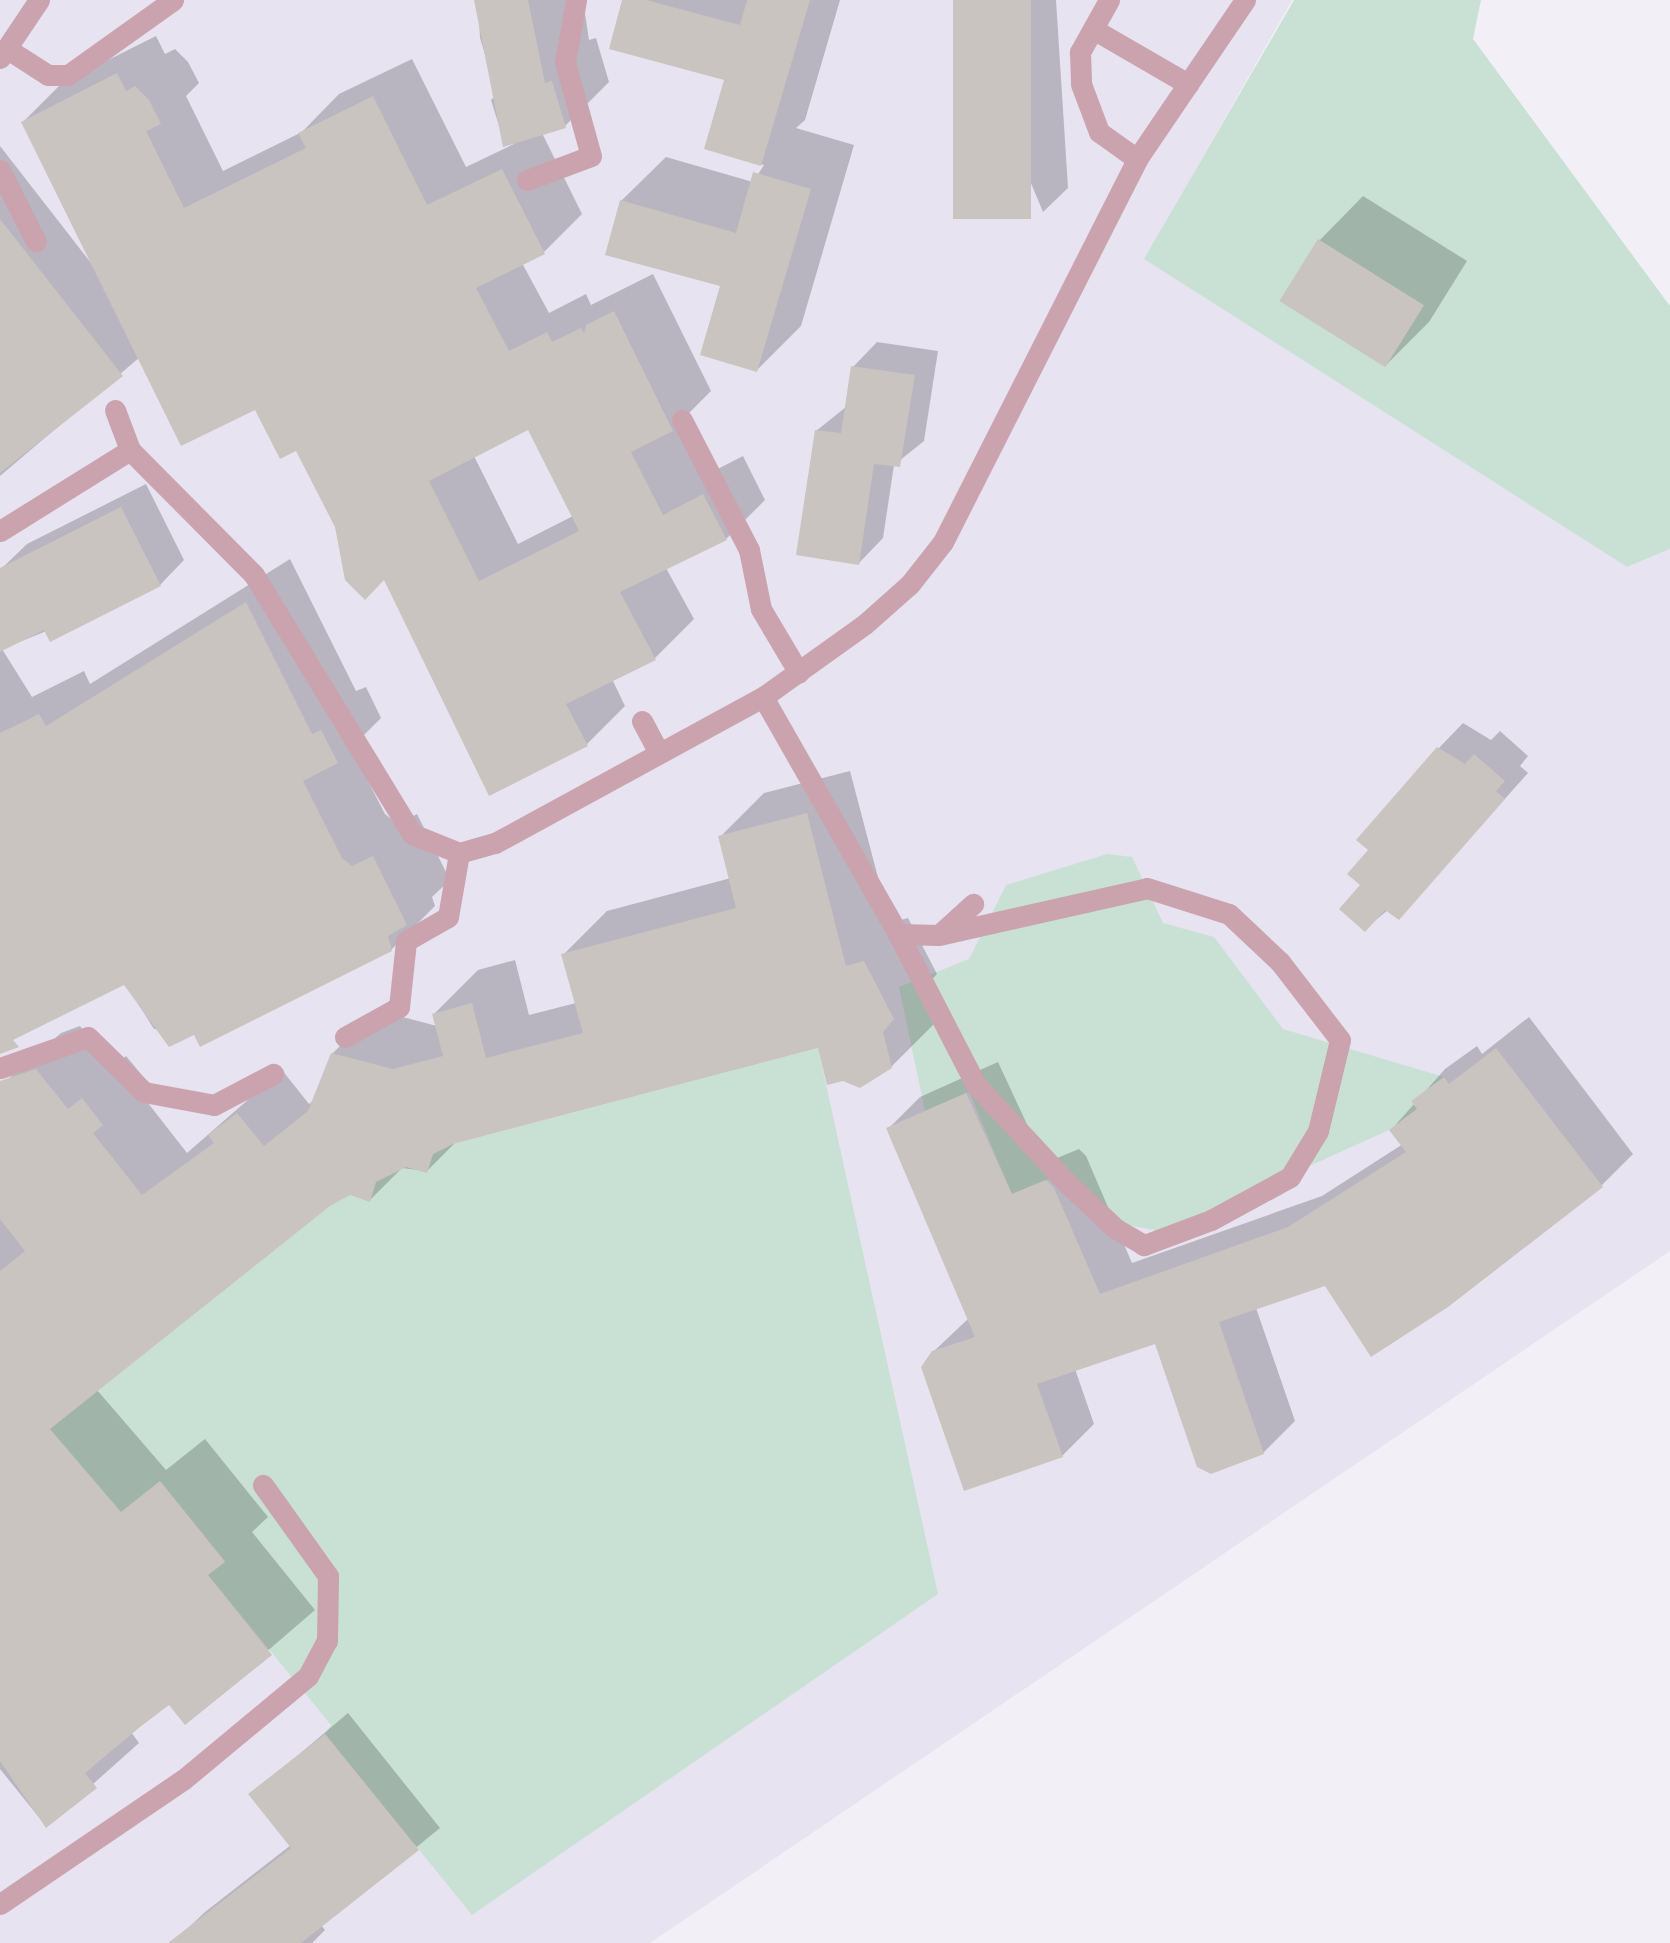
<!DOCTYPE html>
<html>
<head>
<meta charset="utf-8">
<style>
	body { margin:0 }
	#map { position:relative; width:1670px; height:1943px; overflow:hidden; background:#f2f0f6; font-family:"Golos Text",sans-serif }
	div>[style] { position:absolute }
	.built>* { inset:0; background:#e7e3f0 }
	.green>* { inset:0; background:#c9e1d4 }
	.shadow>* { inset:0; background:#0003 }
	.building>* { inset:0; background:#c9c4bf; transform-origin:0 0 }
	.service>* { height:21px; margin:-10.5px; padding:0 10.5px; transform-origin:10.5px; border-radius:10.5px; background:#caa3ae }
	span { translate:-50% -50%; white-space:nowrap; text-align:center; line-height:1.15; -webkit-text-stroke:5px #fff; paint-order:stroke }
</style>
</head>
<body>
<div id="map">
	<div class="built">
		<i style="clip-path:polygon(0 0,1292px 0,1145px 259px,1627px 567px,1670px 549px,1670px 1251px,650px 1943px,0 1943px)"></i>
	</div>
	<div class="green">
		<i style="clip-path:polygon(1294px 0,1481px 0,1473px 39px,1670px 306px,1670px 549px,1627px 567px,1144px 259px)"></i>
		<i style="clip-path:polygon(1107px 854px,1132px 857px,1163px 923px,1214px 937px,1283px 1029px,1444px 1077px,1411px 1101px,1417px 1109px,1389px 1130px,1163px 1232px,1123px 1224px,1050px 1178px,1012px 1194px,969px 1092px,925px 1111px,899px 987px,969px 959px,1006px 885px)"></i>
		<i style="clip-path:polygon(818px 1048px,938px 1594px,472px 1915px,325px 1734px,331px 1725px,208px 1575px,225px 1561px,161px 1482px,111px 1520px,50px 1429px,329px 1205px,350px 1195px,362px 1199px,376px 1182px,406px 1167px,429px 1167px,433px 1154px,453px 1144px)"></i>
	</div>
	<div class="shadow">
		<i style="clip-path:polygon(evenodd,478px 0,583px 0,589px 40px,596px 38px,609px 82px,565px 126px,542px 133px,582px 214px,544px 252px,522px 263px,549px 313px,586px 294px,591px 305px,653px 274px,711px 391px,676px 426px,702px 477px,743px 456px,765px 500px,726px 539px,666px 568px,694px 619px,655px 658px,612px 679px,625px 706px,586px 745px,384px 578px,337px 526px,296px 449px,256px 407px,140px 357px,0 476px,0 146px,91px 263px,23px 122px,62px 83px,156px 36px,165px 54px,175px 49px,188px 62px,199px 83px,186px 96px,223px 171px,302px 132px,339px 94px,412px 59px,466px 167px,516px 143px,505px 145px,491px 100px,497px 94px,480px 38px,478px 0,529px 428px,573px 516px,518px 544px,474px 456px,529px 428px)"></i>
		<i style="clip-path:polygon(624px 0,840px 0,805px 120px,796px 128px,854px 145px,801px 326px,757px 370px,723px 285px,621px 201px,666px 157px,753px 182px,764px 165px,706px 148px,726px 78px)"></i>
		<i style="clip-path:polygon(955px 0,1056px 0,1068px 188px,1043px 212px)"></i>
		<i style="clip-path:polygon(1363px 196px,1467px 261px,1429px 322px,1385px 366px,1281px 300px,1320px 240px)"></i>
		<i style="clip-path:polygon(877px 342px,938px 351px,924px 441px,894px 465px,883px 538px,859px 563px,816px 431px,846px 407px,853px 367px)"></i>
		<i style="clip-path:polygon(146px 484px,184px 560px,160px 585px,2px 649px,32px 697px,84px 671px,90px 684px,290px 559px,356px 691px,366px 687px,381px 718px,351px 748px,385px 814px,397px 824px,417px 814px,450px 880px,432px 897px,435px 906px,391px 950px,195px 1033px,154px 1029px,125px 983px,0 1045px,0 570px,27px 544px)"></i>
		<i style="clip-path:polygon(1463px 723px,1491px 740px,1500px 731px,1528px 756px,1520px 766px,1528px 773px,1399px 917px,1389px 909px,1365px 929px,1362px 885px,1371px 850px,1439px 748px)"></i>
		<i style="clip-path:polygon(850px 771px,890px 923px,908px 918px,937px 974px,926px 986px,935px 1023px,891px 1067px,819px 1046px,457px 1141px,427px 1171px,402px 1168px,370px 1200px,350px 1194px,329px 1205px,97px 1390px,166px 1470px,205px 1439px,268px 1517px,252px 1532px,315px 1610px,185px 1722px,169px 1703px,131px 1732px,139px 1743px,46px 1826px,0 1769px,0 1086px,61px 1033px,80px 1026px,113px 1067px,126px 1056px,146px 1080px,137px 1089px,187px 1153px,282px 1070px,309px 1104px,314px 1100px,332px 1054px,376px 1010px,437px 1026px,434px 1014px,478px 970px,515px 960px,529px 1015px,576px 1003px,563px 955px,607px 911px,731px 878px,720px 837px,764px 793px)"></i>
		<i style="clip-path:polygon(1529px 1017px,1633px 1154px,1601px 1186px,1256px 1308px,1295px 1421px,1263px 1453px,1156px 1342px,1075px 1369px,1094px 1424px,1062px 1456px,933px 1352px,969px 1318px,888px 1129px,920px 1097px,998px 1062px,1045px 1163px,1079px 1149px,1086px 1156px,1132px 1263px,1322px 1196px,1403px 1144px,1391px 1130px,1445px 1069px,1477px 1046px,1482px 1054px)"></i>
		<i style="clip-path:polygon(348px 1713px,440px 1828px,321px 1925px,325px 1930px,312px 1943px,191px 1943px,183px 1933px,205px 1912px,291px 1845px,251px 1795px)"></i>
	</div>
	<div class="building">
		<i style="clip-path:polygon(474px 0,528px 0,545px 83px,552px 81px,566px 128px,503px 147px)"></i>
		<i style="clip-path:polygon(622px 0,646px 0,740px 25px,747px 0,810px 0,761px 166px,704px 149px,724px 80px,609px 49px)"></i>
		<i style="left:953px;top:0;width:78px;height:219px"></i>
		<i style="clip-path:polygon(evenodd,117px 73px,126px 91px,135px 86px,149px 100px,161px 124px,146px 131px,184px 208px,306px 148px,298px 133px,373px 96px,427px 205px,502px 169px,545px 254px,476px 288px,509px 351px,547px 332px,552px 342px,581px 328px,584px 333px,586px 325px,614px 311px,673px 431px,631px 452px,663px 515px,703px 494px,727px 540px,620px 592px,656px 660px,566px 704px,588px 746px,489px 796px,384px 580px,365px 600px,345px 580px,335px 527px,296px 451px,280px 459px,255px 410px,181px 446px,21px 122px,117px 73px,528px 430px,579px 531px,479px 581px,429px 481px,528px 430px)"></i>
		<i style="clip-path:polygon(753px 172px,811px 189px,757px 372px,700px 355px,720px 286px,605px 255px,620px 200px,736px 233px)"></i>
		<i style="clip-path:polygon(0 219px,123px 376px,0 473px)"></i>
		<i style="left:1318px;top:239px;width:125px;height:73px;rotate:32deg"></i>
		<i style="clip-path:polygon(851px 366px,915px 375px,900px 467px,874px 464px,859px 565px,796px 555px,815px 430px,841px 433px)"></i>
		<i style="clip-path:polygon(121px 507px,161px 586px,50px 642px,44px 630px,0 652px,0 568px)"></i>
		<i style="clip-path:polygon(246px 602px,312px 734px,321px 730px,338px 763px,303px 781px,342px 858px,352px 866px,373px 856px,407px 925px,388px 936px,392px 951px,200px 1047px,194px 1035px,169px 1047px,124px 985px,13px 1040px,19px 1047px,0 1054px,0 733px,39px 714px,46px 726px)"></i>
		<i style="clip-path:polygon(1437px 747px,1465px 764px,1474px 754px,1505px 781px,1496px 791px,1505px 799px,1399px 920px,1385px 910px,1365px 932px,1339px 909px,1360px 885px,1347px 874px,1368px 850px,1356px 840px)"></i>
		<i style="clip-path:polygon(807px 813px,846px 966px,864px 961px,894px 1019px,883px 1032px,892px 1068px,860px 1088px,843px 1081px,827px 1085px,818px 1048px,453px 1144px,433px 1154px,427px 1173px,406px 1167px,376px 1182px,370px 1202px,350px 1195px,330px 1206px,50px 1429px,121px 1512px,160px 1481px,225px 1562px,208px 1575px,272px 1655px,185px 1725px,169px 1705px,140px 1727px,85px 1773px,97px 1788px,46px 1828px,0 1761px,0 1271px,25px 1251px,0 1219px,0 1081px,36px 1069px,68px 1109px,82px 1098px,103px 1125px,93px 1133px,142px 1195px,214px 1143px,208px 1135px,237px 1113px,264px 1146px,308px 1111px,331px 1053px,393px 1069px,443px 1056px,432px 1014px,472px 1003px,486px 1058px,583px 1033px,561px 954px,736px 908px,718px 836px)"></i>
		<i style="clip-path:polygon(1496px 1048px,1603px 1187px,1448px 1307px,1371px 1357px,1325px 1286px,1219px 1322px,1264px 1454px,1211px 1474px,1197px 1467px,1155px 1344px,1037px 1384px,1063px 1457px,964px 1491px,921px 1367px,932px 1351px,975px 1337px,886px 1128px,966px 1093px,1012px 1194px,1046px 1180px,1054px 1188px,1100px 1294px,1288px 1227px,1406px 1152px,1389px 1130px,1417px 1109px,1411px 1101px,1444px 1077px,1449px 1084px)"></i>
		<i style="clip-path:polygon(325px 1734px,419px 1850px,301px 1943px,168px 1943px,291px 1848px,248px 1794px)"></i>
	</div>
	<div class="service">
		<i style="left:1109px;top:0;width:60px;rotate:119.1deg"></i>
		<i style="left:1080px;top:52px;width:32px;rotate:88deg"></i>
		<i style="left:1081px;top:84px;width:51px;rotate:69.4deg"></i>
		<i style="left:1099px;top:132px;width:47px;rotate:35.4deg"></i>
		<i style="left:1093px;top:29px;width:110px;rotate:30.1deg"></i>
		<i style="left:9px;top:50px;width:46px;rotate:32.7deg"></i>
		<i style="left:48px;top:75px;width:20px"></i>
		<i style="left:68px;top:75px;width:129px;rotate:-35.5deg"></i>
		<i style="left:0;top:58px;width:70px;rotate:-56.1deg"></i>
		<i style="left:0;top:170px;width:80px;rotate:63.4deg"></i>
		<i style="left:527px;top:180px;width:68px;rotate:-20.6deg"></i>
		<i style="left:591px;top:156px;width:98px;rotate:-105.5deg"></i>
		<i style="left:565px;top:62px;width:63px;rotate:-79.9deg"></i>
		<i style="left:115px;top:410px;width:43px;rotate:69.4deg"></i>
		<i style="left:130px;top:450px;width:176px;rotate:45.2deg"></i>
		<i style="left:254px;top:575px;width:303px;rotate:58.6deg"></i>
		<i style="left:412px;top:834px;width:51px;rotate:22deg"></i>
		<i style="left:459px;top:853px;width:37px;rotate:-16deg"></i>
		<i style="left:495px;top:843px;width:305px;rotate:-28.6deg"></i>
		<i style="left:763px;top:697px;width:125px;rotate:-35.6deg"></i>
		<i style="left:865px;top:624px;width:60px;rotate:-41.6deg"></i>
		<i style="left:910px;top:584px;width:53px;rotate:-51.8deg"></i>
		<i style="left:943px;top:542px;width:429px;rotate:-63.1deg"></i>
		<i style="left:1137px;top:159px;width:192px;rotate:-55.8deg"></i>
		<i style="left:682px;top:420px;width:146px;rotate:62.7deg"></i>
		<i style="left:749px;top:550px;width:60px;rotate:78.5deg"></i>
		<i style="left:761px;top:609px;width:74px;rotate:59.3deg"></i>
		<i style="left:0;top:531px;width:153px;rotate:-31.9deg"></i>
		<i style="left:763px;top:697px;width:273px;rotate:60.3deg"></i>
		<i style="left:898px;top:934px;width:41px;rotate:1.4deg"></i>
		<i style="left:939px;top:935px;width:213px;rotate:-12.7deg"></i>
		<i style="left:1147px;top:888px;width:86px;rotate:17.6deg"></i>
		<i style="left:1229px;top:914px;width:70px;rotate:43.3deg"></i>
		<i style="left:1280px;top:962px;width:98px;rotate:52.4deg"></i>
		<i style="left:1340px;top:1040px;width:94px;rotate:103.6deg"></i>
		<i style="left:1318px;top:1131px;width:54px;rotate:121.3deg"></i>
		<i style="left:1290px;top:1177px;width:90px;rotate:151.4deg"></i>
		<i style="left:1211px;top:1220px;width:72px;rotate:159.5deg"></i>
		<i style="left:1144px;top:1245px;width:32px;rotate:-150deg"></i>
		<i style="left:1116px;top:1229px;width:66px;rotate:-136.8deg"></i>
		<i style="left:1068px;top:1184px;width:135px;rotate:-132.9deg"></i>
		<i style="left:976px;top:1085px;width:170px;rotate:-117.3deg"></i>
		<i style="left:642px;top:721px;width:36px;rotate:62deg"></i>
		<i style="left:940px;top:934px;width:45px;rotate:-42.3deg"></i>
		<i style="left:345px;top:1037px;width:62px;rotate:-29.1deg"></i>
		<i style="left:399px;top:1007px;width:66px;rotate:-83.9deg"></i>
		<i style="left:406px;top:941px;width:48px;rotate:-29.7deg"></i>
		<i style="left:448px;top:917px;width:65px;rotate:-80.2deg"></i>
		<i style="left:0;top:1068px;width:93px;rotate:-19.4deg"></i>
		<i style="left:88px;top:1037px;width:78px;rotate:44.5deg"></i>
		<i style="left:144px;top:1092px;width:71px;rotate:10.5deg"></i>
		<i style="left:214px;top:1105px;width:67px;rotate:-27.7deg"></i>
		<i style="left:0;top:1904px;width:222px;rotate:-34.2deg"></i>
		<i style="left:184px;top:1779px;width:161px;rotate:-39.7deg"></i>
		<i style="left:308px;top:1676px;width:40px;rotate:-62deg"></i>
		<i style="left:327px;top:1641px;width:65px;rotate:-89.1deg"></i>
		<i style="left:328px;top:1576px;width:112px;rotate:-125.5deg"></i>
	</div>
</div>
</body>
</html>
